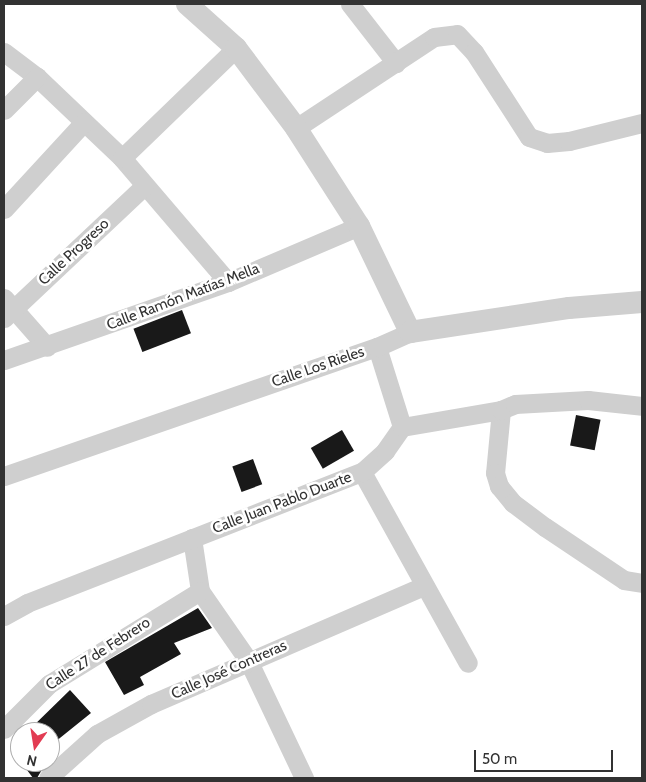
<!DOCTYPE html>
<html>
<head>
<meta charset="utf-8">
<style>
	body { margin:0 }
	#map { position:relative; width:646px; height:782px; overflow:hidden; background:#fff; font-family:Cabin,sans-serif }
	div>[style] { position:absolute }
	.building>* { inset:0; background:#191919; transform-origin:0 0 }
	.minor>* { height:19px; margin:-9.5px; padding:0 9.5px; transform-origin:9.5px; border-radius:9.5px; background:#cfcfcf }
	.tertiary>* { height:22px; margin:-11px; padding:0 11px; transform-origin:11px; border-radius:11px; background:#cfcfcf }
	span { translate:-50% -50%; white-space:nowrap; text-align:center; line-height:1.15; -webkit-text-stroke:5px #fff; paint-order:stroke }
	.street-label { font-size:15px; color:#323232 }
	.frame { position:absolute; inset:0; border:5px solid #323232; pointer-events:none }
	.north { position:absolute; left:10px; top:722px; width:50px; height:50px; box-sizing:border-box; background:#fff; border:1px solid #adadad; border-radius:50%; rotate:193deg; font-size:14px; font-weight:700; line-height:20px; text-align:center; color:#323232 }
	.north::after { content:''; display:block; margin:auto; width:18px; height:22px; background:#e23c53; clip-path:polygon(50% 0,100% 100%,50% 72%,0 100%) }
	.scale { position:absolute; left:474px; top:750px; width:139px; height:22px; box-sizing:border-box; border:2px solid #323232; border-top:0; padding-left:6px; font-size:15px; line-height:18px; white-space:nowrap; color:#323232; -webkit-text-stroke:4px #fff; paint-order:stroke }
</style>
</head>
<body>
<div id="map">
	<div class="building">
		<i style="left:182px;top:310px;width:25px;height:52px;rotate:69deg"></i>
		<i style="left:576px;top:415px;width:25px;height:31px;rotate:11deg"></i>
		<i style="left:342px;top:430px;width:24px;height:36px;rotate:60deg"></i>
		<i style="left:253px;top:459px;width:27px;height:22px;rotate:70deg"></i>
		<i style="clip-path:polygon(198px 608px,212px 628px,174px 643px,181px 654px,140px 677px,144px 685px,124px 695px,105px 662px)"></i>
		<i style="clip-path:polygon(70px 690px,91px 713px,50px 746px,50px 732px,27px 732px)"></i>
		<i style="clip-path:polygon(21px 762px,39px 762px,43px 768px,37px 778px,33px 778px)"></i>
	</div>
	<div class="minor">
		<i style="left:350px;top:4px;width:75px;rotate:52.1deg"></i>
		<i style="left:4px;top:52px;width:41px;rotate:37.1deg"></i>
		<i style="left:37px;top:77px;width:117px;rotate:43.6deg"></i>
		<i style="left:122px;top:158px;width:163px;rotate:49.5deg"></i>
		<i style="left:4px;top:110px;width:47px;rotate:-45deg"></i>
		<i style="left:296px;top:128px;width:165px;rotate:-33.4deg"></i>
		<i style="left:434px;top:37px;width:23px;rotate:-7deg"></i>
		<i style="left:457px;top:34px;width:25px;rotate:47deg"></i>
		<i style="left:474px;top:52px;width:101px;rotate:57.1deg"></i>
		<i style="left:529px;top:137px;width:19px;rotate:18deg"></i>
		<i style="left:547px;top:143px;width:22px;rotate:-5deg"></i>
		<i style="left:569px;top:141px;width:75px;rotate:-13.9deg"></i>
		<i style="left:122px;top:158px;width:158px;rotate:-44deg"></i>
		<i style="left:4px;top:209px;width:118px;rotate:-47.4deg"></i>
		<i style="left:4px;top:298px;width:65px;rotate:48.7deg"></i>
		<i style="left:4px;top:318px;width:192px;rotate:-43.3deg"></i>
		<i style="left:377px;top:347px;width:84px;rotate:72.6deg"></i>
		<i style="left:4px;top:360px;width:237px;rotate:-19.2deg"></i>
		<i style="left:228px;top:282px;width:142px;rotate:-23.1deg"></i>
		<i style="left:501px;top:410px;width:63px;rotate:95.4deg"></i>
		<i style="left:495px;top:473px;width:14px;rotate:73deg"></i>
		<i style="left:499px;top:486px;width:22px;rotate:51deg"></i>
		<i style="left:513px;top:503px;width:40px;rotate:37deg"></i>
		<i style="left:545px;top:527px;width:95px;rotate:33.9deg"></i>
		<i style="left:624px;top:580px;width:18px;rotate:9deg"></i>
		<i style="left:362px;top:472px;width:218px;rotate:61deg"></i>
		<i style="left:4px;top:476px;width:395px;rotate:-19.1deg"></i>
		<i style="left:377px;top:347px;width:36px;rotate:-24deg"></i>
		<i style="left:192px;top:538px;width:54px;rotate:81.4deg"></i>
		<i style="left:200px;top:591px;width:84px;rotate:55.2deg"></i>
		<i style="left:248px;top:660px;width:131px;rotate:64.6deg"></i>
		<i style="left:4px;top:616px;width:26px;rotate:-29deg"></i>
		<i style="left:27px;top:603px;width:360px;rotate:-21.4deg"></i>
		<i style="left:362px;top:472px;width:31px;rotate:-42deg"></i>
		<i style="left:385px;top:451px;width:29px;rotate:-55deg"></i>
		<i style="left:402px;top:427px;width:100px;rotate:-9.7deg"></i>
		<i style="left:501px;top:410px;width:15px;rotate:-23deg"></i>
		<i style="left:515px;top:404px;width:73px;rotate:-3.1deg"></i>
		<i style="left:588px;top:400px;width:54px;rotate:6.3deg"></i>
		<i style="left:4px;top:729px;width:64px;rotate:-45deg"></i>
		<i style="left:49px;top:684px;width:177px;rotate:-31.6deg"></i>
		<i style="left:48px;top:778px;width:66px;rotate:-41.9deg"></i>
		<i style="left:97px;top:734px;width:62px;rotate:-29.1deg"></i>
		<i style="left:151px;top:704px;width:297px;rotate:-23.4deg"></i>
	</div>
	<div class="tertiary">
		<i style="left:187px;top:4px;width:66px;rotate:41.9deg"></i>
		<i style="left:236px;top:48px;width:100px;rotate:53.1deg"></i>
		<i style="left:296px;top:128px;width:117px;rotate:57.3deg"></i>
		<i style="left:359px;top:226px;width:118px;rotate:64.3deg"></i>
		<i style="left:410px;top:332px;width:161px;rotate:-8.6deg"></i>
		<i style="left:569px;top:308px;width:73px;rotate:-4.7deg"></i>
	</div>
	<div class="street-label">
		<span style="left:74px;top:252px;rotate:-43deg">Calle Progreso</span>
		<span style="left:183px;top:297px;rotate:-21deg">Calle Ramón Matías Mella</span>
		<span style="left:318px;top:367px;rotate:-19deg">Calle Los Rieles</span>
		<span style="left:282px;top:503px;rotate:-21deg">Calle Juan Pablo Duarte</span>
		<span style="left:98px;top:654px;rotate:-33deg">Calle 27 de Febrero</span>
		<span style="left:229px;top:670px;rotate:-24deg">Calle José Contreras</span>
	</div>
	<div class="frame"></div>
	<div class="north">N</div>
	<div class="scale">50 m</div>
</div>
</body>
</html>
